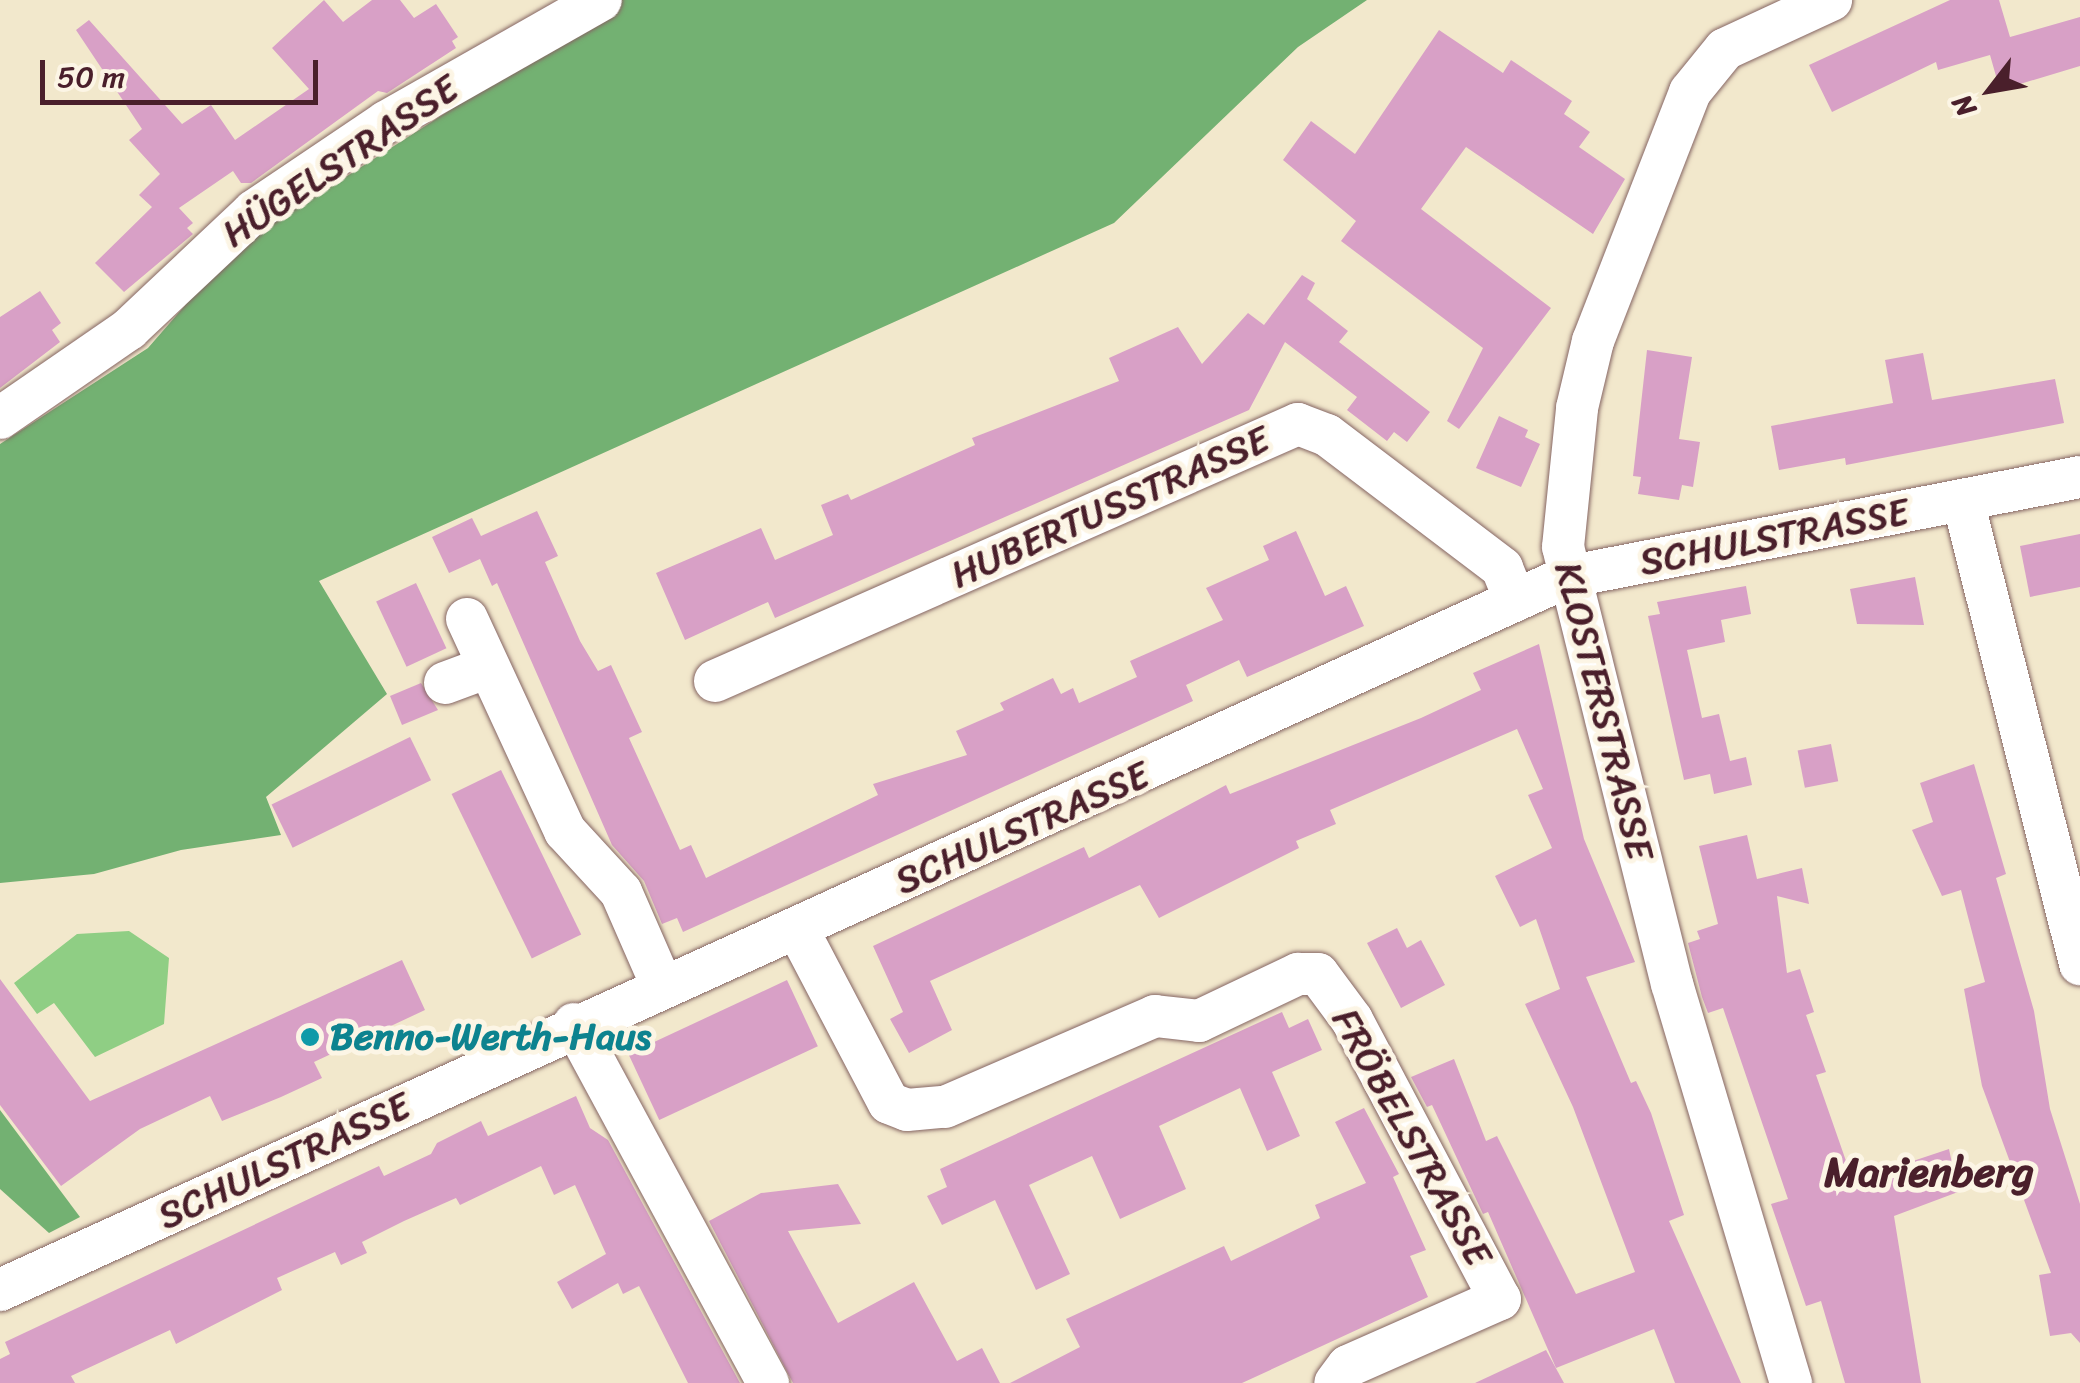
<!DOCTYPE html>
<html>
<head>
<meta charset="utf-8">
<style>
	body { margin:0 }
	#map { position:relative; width:2080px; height:1383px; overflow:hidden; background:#f2e8cc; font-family:Sriracha,sans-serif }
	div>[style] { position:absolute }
	.green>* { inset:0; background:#8fce84 }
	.forest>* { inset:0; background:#73b172 }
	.building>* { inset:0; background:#d8a0c6; transform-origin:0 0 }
	.roads { filter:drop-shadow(0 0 2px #856563) drop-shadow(0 0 2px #856563) }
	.minor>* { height:42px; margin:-21px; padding:0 21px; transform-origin:21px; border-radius:21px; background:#fff }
	.dots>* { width:28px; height:28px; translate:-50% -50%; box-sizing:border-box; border:5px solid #fcf5e5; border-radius:50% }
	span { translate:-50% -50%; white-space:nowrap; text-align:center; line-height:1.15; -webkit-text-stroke:10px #fcf5e5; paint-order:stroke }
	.street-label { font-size:38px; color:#4a1f2b }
	.culture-label { font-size:38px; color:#0d838f; font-weight:700 }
	.left { translate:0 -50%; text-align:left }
	.quarter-label { font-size:42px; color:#4a1f2b; font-weight:700 }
	.north { position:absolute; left:1940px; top:40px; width:100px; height:100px; -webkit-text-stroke:8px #fcf5e5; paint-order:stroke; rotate:239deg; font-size:28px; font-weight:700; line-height:40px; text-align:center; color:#4a1f2b }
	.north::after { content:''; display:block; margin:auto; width:35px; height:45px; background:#4a1f2b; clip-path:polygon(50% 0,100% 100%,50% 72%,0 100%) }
	.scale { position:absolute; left:40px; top:60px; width:278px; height:45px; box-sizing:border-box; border:5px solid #4a1f2b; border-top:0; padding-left:12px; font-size:30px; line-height:35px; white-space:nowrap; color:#4a1f2b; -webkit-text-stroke:8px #fcf5e5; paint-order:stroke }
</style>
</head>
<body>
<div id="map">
	<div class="green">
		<i style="clip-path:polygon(129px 931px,169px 958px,164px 1024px,95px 1057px,54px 1003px,37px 1014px,14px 983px,77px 934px)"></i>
	</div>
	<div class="forest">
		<i style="clip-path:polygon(622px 0,1367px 0,1298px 47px,1114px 223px,319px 581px,387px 694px,266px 797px,281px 835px,181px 850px,94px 874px,0 883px,0 444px,148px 348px,236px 247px)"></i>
		<i style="clip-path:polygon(0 1110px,80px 1217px,49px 1233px,0 1189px)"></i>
	</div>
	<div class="building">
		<i style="clip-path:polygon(324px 0,343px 22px,372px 0,400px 0,414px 18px,436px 4px,458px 37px,452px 41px,456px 48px,387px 93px,378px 91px,251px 183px,241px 183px,233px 171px,179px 208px,193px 223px,187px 228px,193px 234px,124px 292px,95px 263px,152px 207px,139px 195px,160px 174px,129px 140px,142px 129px,76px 30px,89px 20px,182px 124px,211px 105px,235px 140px,309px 89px,272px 48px)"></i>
		<i style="clip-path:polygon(1950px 0,1999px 0,2010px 37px,2080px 17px,2080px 66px,2000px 90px,1990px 55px,1938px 70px,1936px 62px,1832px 112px,1809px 65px)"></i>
		<i style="clip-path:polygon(1439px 30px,1503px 73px,1511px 60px,1572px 101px,1564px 114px,1590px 132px,1579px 147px,1625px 179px,1593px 234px,1466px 147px,1421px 209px,1551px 308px,1459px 429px,1447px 421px,1483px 348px,1341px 241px,1356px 221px,1283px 160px,1311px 121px,1355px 154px)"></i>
		<i style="clip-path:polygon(1302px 275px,1315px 283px,1307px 299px,1348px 331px,1339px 342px,1430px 412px,1407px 442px,1394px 432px,1387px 441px,1347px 410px,1357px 397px,1285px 342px,1249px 410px,775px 618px,768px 602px,685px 640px,656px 573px,761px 528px,775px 560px,833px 535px,821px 505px,848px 494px,851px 500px,975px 445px,972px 438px,1119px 381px,1109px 358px,1178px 327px,1202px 364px,1248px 313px,1264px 325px)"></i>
		<i style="clip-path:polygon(40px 291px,61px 323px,52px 330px,60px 342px,0 388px,0 317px)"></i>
		<i style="clip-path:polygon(1647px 350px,1692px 357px,1679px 439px,1700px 442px,1693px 487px,1682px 485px,1679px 500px,1638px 494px,1641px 477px,1633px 476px)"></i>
		<i style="clip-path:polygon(1923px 353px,1932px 400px,2055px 379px,2064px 423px,1846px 465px,1845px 458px,1779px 470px,1771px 426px,1893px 403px,1885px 360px)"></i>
		<i style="clip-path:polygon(1499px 416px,1528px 430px,1525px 437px,1540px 444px,1521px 487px,1476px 468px)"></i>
		<i style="clip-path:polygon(537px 511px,558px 556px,545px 562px,580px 641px,598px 671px,611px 665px,642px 732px,629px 738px,680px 850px,691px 845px,706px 878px,878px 795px,873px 784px,967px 755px,956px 731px,1004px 710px,1000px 703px,1053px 678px,1061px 694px,1073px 688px,1079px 703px,1137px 677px,1130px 661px,1223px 620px,1206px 588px,1269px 560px,1263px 546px,1296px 531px,1325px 596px,1346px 586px,1364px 626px,1247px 677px,1239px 660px,1186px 685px,1193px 701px,683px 932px,677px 918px,662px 924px,644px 881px,612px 845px,497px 583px,492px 586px,480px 559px,449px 573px,432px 537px,472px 518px,481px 536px)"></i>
		<i style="clip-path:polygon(2080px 534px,2080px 587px,2030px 597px,2020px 546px)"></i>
		<i style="clip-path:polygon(1915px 577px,1924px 625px,1857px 624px,1850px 589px)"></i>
		<i style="left:416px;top:583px;width:72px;height:44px;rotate:65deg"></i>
		<i style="clip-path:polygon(1746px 586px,1751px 614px,1721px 620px,1725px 642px,1687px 650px,1702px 718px,1719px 714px,1730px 761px,1746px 757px,1752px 785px,1714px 794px,1710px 774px,1684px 780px,1648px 616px,1660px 614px,1657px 602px)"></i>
		<i style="clip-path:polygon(1539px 644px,1584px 839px,1635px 962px,1586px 977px,1631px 1083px,1636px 1081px,1651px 1113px,1684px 1215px,1669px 1221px,1741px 1383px,1675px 1383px,1654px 1329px,1556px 1368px,1488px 1212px,1483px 1214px,1432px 1105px,1427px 1107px,1411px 1077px,1454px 1059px,1486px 1141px,1497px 1136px,1576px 1294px,1635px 1272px,1573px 1107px,1525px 1004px,1560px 989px,1536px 919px,1520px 927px,1495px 876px,1552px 848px,1528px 795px,1543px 789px,1517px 729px,1330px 810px,1336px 824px,1296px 841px,1299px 848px,1159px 918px,1140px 885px,930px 981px,952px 1030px,909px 1053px,890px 1019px,903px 1012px,873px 946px,1084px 847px,1089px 858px,1226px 785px,1230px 794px,1421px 718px,1481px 690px,1473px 673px)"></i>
		<i style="clip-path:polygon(421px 683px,438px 710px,402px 725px,390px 696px)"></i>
		<i style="left:410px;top:737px;width:48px;height:154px;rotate:64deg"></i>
		<i style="left:1831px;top:744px;width:38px;height:34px;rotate:79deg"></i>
		<i style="clip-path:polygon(1974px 764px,2006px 874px,1996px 878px,2034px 1011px,2050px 1109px,2080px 1204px,2080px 1343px,2071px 1333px,2050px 1336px,2039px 1275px,2051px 1273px,1982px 1086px,1964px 989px,1985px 982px,1961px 890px,1942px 896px,1912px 830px,1933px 822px,1920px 783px)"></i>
		<i style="left:501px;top:770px;width:183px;height:55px;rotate:64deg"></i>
		<i style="clip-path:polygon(1747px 835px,1757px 879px,1802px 868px,1809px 904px,1777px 896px,1787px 973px,1800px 969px,1814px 1012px,1806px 1015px,1826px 1072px,1816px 1075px,1853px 1181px,1949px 1149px,1958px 1192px,1894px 1216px,1921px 1383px,1845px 1383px,1821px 1301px,1806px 1306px,1771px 1204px,1788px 1199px,1723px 1008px,1708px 1013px,1702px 997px,1688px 943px,1700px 939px,1697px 931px,1718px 924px,1699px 846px)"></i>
		<i style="clip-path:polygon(1397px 928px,1407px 948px,1421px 940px,1445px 985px,1401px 1008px,1367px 943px)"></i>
		<i style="clip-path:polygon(402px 960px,425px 1010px,314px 1062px,322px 1078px,281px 1097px,222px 1121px,210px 1096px,140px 1129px,61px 1186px,0 1105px,0 979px,90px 1101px)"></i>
		<i style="left:787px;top:980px;width:73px;height:175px;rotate:65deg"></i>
		<i style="clip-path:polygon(1282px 1012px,1289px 1028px,1308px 1019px,1322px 1050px,1272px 1072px,1300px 1136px,1267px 1151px,1240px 1088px,1159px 1126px,1186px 1189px,1120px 1219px,1092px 1156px,1029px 1185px,1070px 1274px,1036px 1290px,995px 1200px,942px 1225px,927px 1196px,947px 1187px,940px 1169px)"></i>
		<i style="clip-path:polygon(576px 1096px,590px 1128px,608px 1140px,740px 1383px,688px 1383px,639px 1286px,623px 1294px,618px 1283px,572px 1309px,557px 1282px,606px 1254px,575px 1185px,554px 1195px,541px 1166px,460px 1205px,456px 1198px,404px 1221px,362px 1242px,367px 1253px,341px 1265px,335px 1252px,277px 1278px,282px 1290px,176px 1344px,170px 1330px,71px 1376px,75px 1383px,0 1383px,0 1359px,10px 1354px,5px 1342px,379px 1166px,384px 1176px,431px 1154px,437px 1143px,481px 1121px,488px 1136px)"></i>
		<i style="clip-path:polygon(1364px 1108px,1399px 1174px,1393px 1177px,1426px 1250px,1410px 1256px,1428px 1297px,1242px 1383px,1010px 1383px,1080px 1347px,1066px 1319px,1224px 1246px,1231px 1261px,1320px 1218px,1315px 1205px,1366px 1183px,1335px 1122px)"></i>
		<i style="clip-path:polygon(838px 1184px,861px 1224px,788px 1231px,838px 1323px,914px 1282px,957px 1361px,982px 1348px,1000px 1383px,793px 1383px,709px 1221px,761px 1193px)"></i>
		<i style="clip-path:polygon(1546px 1350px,1564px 1383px,1475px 1383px)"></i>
	</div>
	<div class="roads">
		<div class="minor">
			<i style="left:0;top:418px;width:157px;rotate:-34.6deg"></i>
			<i style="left:129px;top:329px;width:172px;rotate:-43.3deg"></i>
			<i style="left:254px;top:211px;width:159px;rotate:-34deg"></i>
			<i style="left:386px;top:122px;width:247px;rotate:-29.6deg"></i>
			<i style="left:1963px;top:501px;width:478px;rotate:75.8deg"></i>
			<i style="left:467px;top:619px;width:234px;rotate:65.2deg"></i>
			<i style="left:565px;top:831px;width:83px;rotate:47.4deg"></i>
			<i style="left:621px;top:892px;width:103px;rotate:66.4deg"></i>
			<i style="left:715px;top:681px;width:637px;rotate:-23.79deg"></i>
			<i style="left:1298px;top:424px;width:31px;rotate:21deg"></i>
			<i style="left:1327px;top:435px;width:220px;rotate:37.2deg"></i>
			<i style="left:1502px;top:568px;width:35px;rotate:68deg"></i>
			<i style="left:445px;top:683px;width:46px;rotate:-20.4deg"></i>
			<i style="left:798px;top:930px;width:195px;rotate:62.3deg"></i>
			<i style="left:889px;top:1103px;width:19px;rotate:21deg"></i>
			<i style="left:907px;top:1110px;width:38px;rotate:-5deg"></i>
			<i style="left:945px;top:1107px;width:229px;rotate:-23.4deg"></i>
			<i style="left:1155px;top:1016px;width:44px;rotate:6.5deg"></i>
			<i style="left:1199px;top:1021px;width:110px;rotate:-25.4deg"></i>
			<i style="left:1298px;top:974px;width:20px"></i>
			<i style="left:1318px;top:974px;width:57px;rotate:53.5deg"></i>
			<i style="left:1352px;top:1020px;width:316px;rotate:62.1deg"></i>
			<i style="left:1500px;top:1299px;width:166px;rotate:156.2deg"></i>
			<i style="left:1348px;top:1366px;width:21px;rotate:127deg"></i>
			<i style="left:574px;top:1024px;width:408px;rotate:61.6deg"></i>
			<i style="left:0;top:1290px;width:1722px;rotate:-24.47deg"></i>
			<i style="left:1567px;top:577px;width:523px;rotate:-11.03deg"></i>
			<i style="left:1791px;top:1383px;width:416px;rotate:-106.6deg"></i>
			<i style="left:1672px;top:984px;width:450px;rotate:-104deg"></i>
			<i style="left:1563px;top:547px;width:140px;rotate:-84.2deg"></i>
			<i style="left:1577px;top:408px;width:69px;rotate:-76.6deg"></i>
			<i style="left:1593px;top:341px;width:267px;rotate:-68.7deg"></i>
			<i style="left:1690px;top:92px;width:55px;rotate:-50.9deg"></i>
			<i style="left:1725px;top:49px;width:117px;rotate:-24.8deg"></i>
		</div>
	</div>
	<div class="dots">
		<i style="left:310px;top:1037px;background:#0f9aa8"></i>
	</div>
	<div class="street-label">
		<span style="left:340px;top:161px;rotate:-34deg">HÜGELSTRASSE</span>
		<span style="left:1110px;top:507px;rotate:-24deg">HUBERTUSSTRASSE</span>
		<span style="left:1774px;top:537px;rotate:-11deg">SCHULSTRASSE</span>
		<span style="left:1604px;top:711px;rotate:76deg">KLOSTERSTRASSE</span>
		<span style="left:1022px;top:828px;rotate:-24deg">SCHULSTRASSE</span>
		<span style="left:1412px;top:1137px;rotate:61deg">FRÖBELSTRASSE</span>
		<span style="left:284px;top:1161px;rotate:-25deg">SCHULSTRASSE</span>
	</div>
	<div class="culture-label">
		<span class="left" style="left:330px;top:1037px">Benno-Werth-Haus</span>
	</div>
	<div class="quarter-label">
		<span style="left:1929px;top:1172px">Marienberg</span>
	</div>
	<div class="north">N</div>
	<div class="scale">50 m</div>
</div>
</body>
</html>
